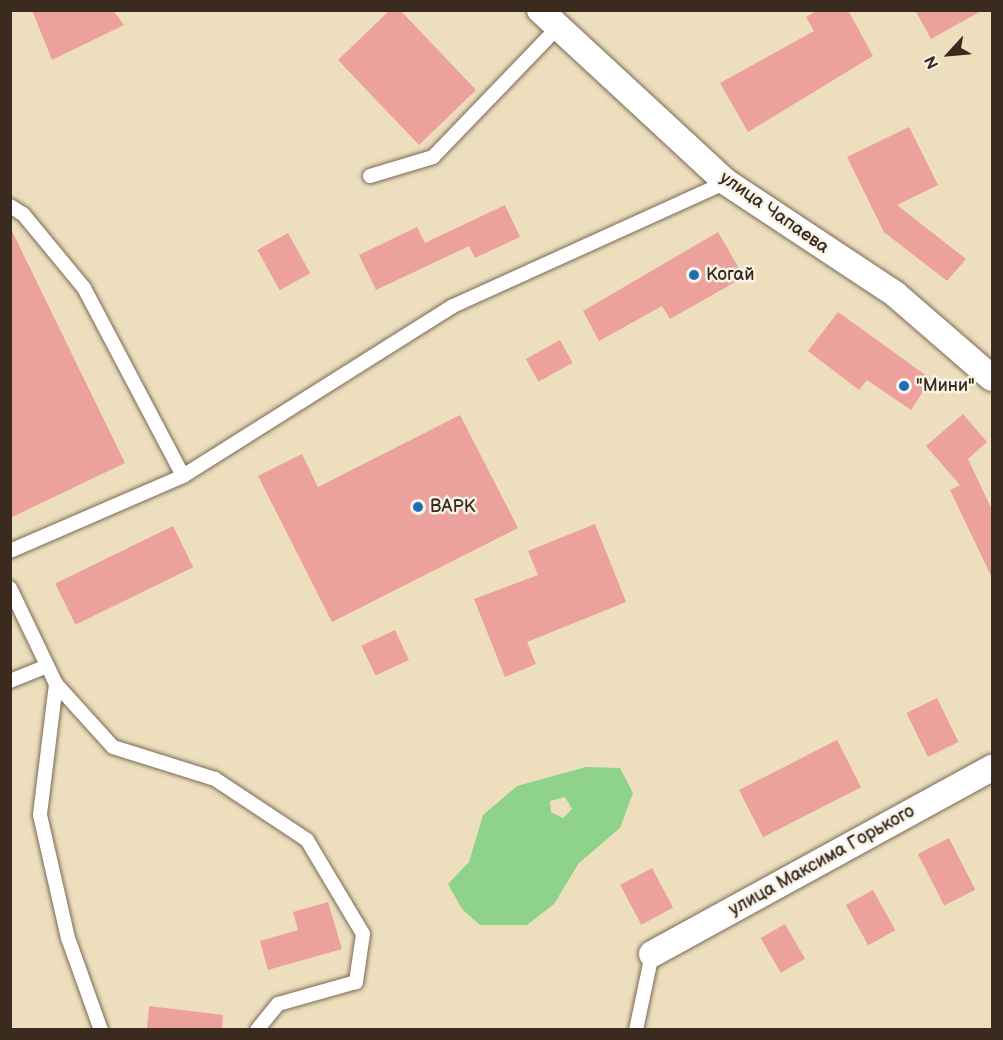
<!DOCTYPE html>
<html>
<head>
<meta charset="utf-8">
<style>
	body { margin:0 }
	#map { position:relative; width:1003px; height:1040px; overflow:hidden; background:#eddfbe; font-family:"Balsamiq Sans",sans-serif }
	div>[style] { position:absolute }
	.green>* { inset:0; background:#8ed28b }
	.building>* { inset:0; background:#eca19d; transform-origin:0 0 }
	.roads { filter:drop-shadow(0 0 2px #796956) drop-shadow(0 0 2px #796956) }
	.service>* { height:14px; margin:-7px; padding:0 7px; transform-origin:7px; border-radius:7px; background:#fff }
	.minor>* { height:26px; margin:-13px; padding:0 13px; transform-origin:13px; border-radius:13px; background:#fff }
	.dots>* { width:16px; height:16px; translate:-50% -50%; box-sizing:border-box; border:3px solid #f7f3e8; border-radius:50% }
	span { translate:-50% -50%; white-space:nowrap; text-align:center; line-height:1.15; -webkit-text-stroke:5px #f7f3e8; paint-order:stroke }
	.street-label { font-size:18px; color:#3b2a1e }
	.poi-label { font-size:18px; color:#3b2a1e }
	.left { translate:0 -50%; text-align:left }
	.frame { position:absolute; inset:0; border:12px solid #3b2a1e; pointer-events:none }
	.north { position:absolute; left:919px; top:24px; width:60px; height:60px; -webkit-text-stroke:4px #f7f3e8; paint-order:stroke; rotate:244deg; font-size:16px; font-weight:700; line-height:24px; text-align:center; color:#3b2a1e }
	.north::after { content:''; display:block; margin:auto; width:21px; height:27px; background:#3b2a1e; clip-path:polygon(50% 0,100% 100%,50% 72%,0 100%) }
</style>
</head>
<body>
<div id="map">
	<div class="green">
		<i style="clip-path:polygon(evenodd,586px 767px,620px 768px,633px 793px,620px 828px,579px 863px,554px 904px,527px 925px,480px 925px,462px 909px,448px 884px,469px 862px,483px 815px,517px 786px,586px 767px,565px 797px,572px 809px,563px 818px,551px 812px,550px 801px,565px 797px)"></i>
	</div>
	<div class="building">
		<i style="clip-path:polygon(32px 10px,113px 10px,124px 25px,52px 60px)"></i>
		<i style="clip-path:polygon(390px 10px,400px 10px,476px 90px,419px 145px,338px 60px)"></i>
		<i style="clip-path:polygon(818px 10px,848px 10px,873px 56px,748px 132px,720px 83px,814px 31px,806px 17px)"></i>
		<i style="clip-path:polygon(915px 10px,983px 10px,931px 39px)"></i>
		<i style="clip-path:polygon(909px 127px,938px 185px,897px 205px,966px 259px,947px 281px,884px 232px,847px 157px)"></i>
		<i style="clip-path:polygon(505px 205px,520px 237px,475px 258px,469px 246px,376px 290px,359px 255px,417px 227px,425px 243px)"></i>
		<i style="clip-path:polygon(10px 227px,125px 463px,10px 518px)"></i>
		<i style="clip-path:polygon(718px 232px,744px 277px,670px 319px,662px 306px,599px 341px,583px 311px)"></i>
		<i style="left:288px;top:233px;width:46px;height:35px;rotate:61deg"></i>
		<i style="clip-path:polygon(838px 312px,931px 379px,911px 410px,867px 380px,859px 390px,808px 351px)"></i>
		<i style="left:560px;top:340px;width:26px;height:39px;rotate:61deg"></i>
		<i style="clip-path:polygon(963px 414px,987px 442px,968px 459px,993px 512px,993px 580px,950px 490px,960px 485px,926px 446px)"></i>
		<i style="clip-path:polygon(460px 415px,518px 528px,332px 622px,258px 476px,302px 454px,318px 487px)"></i>
		<i style="clip-path:polygon(595px 524px,626px 602px,527px 642px,536px 664px,505px 677px,474px 599px,538px 575px,528px 551px)"></i>
		<i style="left:173px;top:526px;width:46px;height:131px;rotate:64deg"></i>
		<i style="left:395px;top:630px;width:33px;height:37px;rotate:65deg"></i>
		<i style="left:937px;top:698px;width:49px;height:34px;rotate:64deg"></i>
		<i style="left:837px;top:740px;width:53px;height:110px;rotate:63deg"></i>
		<i style="left:949px;top:838px;width:58px;height:35px;rotate:63deg"></i>
		<i style="left:652px;top:868px;width:45px;height:36px;rotate:62deg"></i>
		<i style="left:873px;top:890px;width:46px;height:31px;rotate:61deg"></i>
		<i style="clip-path:polygon(328px 902px,342px 949px,268px 970px,260px 941px,298px 930px,293px 912px)"></i>
		<i style="left:785px;top:924px;width:40px;height:28px;rotate:60deg"></i>
		<i style="clip-path:polygon(149px 1006px,223px 1015px,222px 1029px,147px 1029px)"></i>
	</div>
	<div class="roads">
		<div class="service">
			<i style="left:370px;top:176px;width:66px;rotate:-16.8deg"></i>
			<i style="left:433px;top:157px;width:180px;rotate:-46.1deg"></i>
			<i style="left:10px;top:206px;width:15px;rotate:32deg"></i>
			<i style="left:23px;top:214px;width:96px;rotate:50.5deg"></i>
			<i style="left:84px;top:288px;width:212px;rotate:62.2deg"></i>
			<i style="left:183px;top:476px;width:319px;rotate:-32.2deg"></i>
			<i style="left:453px;top:306px;width:300px;rotate:-24.4deg"></i>
			<i style="left:10px;top:551px;width:189px;rotate:-23.4deg"></i>
			<i style="left:10px;top:588px;width:106px;rotate:64.4deg"></i>
			<i style="left:56px;top:684px;width:132px;rotate:97deg"></i>
			<i style="left:40px;top:815px;width:126px;rotate:77.2deg"></i>
			<i style="left:68px;top:938px;width:98px;rotate:70.3deg"></i>
			<i style="left:10px;top:681px;width:40px;rotate:-22deg"></i>
			<i style="left:56px;top:684px;width:85px;rotate:47.9deg"></i>
			<i style="left:113px;top:747px;width:107px;rotate:17.4deg"></i>
			<i style="left:215px;top:779px;width:110px;rotate:33.5deg"></i>
			<i style="left:307px;top:840px;width:109px;rotate:59.2deg"></i>
			<i style="left:363px;top:934px;width:49px;rotate:98.3deg"></i>
			<i style="left:356px;top:982px;width:81px;rotate:164.2deg"></i>
			<i style="left:278px;top:1004px;width:33px;rotate:129deg"></i>
			<i style="left:636px;top:1030px;width:78px;rotate:-78.1deg"></i>
		</div>
		<div class="minor">
			<i style="left:540px;top:10px;width:253px;rotate:42.8deg"></i>
			<i style="left:726px;top:182px;width:203px;rotate:33.5deg"></i>
			<i style="left:895px;top:294px;width:128px;rotate:40.9deg"></i>
			<i style="left:652px;top:954px;width:388px;rotate:-28.7deg"></i>
		</div>
	</div>
	<div class="dots">
		<i style="left:694px;top:275px;background:#1f6fb2"></i>
		<i style="left:904px;top:386px;background:#1f6fb2"></i>
		<i style="left:418px;top:507px;background:#1f6fb2"></i>
	</div>
	<div class="street-label">
		<span style="left:774px;top:213px;rotate:35deg">улица Чапаева</span>
		<span style="left:822px;top:861px;rotate:-29deg">улица Максима Горького</span>
	</div>
	<div class="poi-label">
		<span class="left" style="left:706px;top:275px">Когай</span>
		<span class="left" style="left:916px;top:386px">"Мини"</span>
		<span class="left" style="left:430px;top:507px">ВАРК</span>
	</div>
	<div class="frame"></div>
	<div class="north">N</div>
</div>
</body>
</html>
